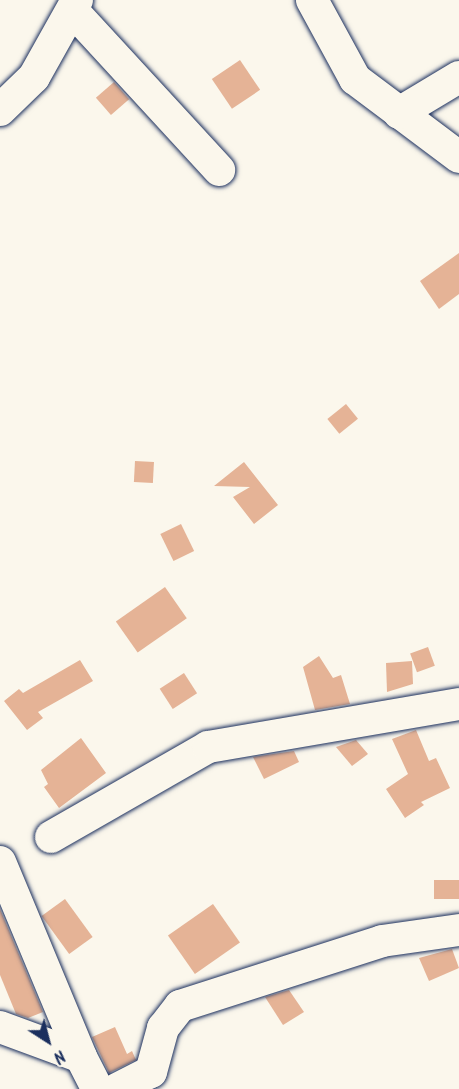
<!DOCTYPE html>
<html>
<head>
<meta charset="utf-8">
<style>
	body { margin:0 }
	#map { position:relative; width:459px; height:1089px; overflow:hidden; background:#fbf7ec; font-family:Kalam,sans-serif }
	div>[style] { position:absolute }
	.building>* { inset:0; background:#e5b396; transform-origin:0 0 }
	.roads { filter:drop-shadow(0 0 2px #1b2f5e) drop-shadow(0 0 2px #1b2f5e) }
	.minor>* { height:32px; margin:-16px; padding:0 16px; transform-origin:16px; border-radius:16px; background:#fbf7ec }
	span { translate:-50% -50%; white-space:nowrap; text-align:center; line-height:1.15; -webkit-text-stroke:4.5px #fbf7ec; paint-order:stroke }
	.north { position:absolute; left:18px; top:1011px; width:60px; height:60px; -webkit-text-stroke:4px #fbf7ec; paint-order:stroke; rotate:144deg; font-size:16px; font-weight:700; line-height:24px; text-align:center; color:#1b2f5e }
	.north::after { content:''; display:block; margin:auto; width:21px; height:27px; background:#1b2f5e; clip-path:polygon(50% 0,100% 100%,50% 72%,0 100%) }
</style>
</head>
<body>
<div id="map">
	<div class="building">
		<i style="left:240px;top:60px;width:36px;height:34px;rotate:56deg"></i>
		<i style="left:114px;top:82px;width:23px;height:24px;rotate:49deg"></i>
		<i style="clip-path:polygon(459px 253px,459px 294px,439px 309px,420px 281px)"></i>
		<i style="left:346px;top:404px;width:19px;height:24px;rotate:51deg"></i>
		<i style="left:135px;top:461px;width:19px;height:21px;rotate:3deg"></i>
		<i style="clip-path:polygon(244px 462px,278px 505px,254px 524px,233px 497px,250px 487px,214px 486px)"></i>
		<i style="left:181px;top:524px;width:30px;height:23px;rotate:64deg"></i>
		<i style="left:165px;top:587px;width:38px;height:60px;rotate:55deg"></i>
		<i style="left:428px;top:647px;width:20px;height:19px;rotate:70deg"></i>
		<i style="clip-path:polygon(319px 656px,333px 678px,341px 675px,350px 704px,315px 710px,303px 667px)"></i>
		<i style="clip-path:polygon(80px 660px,93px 681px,38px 712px,43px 718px,27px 730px,4px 701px,19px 689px,23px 693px)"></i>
		<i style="clip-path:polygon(412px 661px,413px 684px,387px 692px,386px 663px)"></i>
		<i style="left:184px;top:673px;width:24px;height:29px;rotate:57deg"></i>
		<i style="clip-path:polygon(416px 730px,429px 761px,436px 758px,450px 788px,421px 802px,424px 805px,405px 818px,386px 789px,408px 774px,392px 739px)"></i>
		<i style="clip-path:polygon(81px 738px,106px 773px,59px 808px,44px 787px,48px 784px,41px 770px)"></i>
		<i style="clip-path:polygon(356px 740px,368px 754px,352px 766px,336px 747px)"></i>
		<i style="clip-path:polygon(294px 751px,299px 762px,264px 779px,253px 757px)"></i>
		<i style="left:434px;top:880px;width:25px;height:19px"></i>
		<i style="left:65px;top:899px;width:47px;height:29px;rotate:54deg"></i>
		<i style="left:213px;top:904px;width:47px;height:55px;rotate:55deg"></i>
		<i style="clip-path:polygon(0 909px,43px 1012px,28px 1018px,16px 1014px,0 975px)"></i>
		<i style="clip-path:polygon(452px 949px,459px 968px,429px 981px,419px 958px)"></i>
		<i style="clip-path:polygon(289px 990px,304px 1012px,283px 1025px,265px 997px)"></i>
		<i style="clip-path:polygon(115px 1027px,127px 1054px,132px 1051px,136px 1060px,109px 1073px,92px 1037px)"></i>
	</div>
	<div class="roads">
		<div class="minor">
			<i style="left:312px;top:0;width:90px;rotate:61.4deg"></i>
			<i style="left:355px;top:79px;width:130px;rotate:36.9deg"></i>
			<i style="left:73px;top:11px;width:216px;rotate:47.4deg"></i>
			<i style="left:0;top:110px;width:47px;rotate:-44.1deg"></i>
			<i style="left:34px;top:77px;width:88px;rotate:-60.8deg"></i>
			<i style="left:399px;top:113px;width:70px;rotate:-31deg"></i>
			<i style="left:51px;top:837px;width:181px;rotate:-29.8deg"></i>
			<i style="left:208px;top:747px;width:255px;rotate:-9.7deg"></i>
			<i style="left:0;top:862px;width:211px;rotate:67.4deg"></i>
			<i style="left:0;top:1027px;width:86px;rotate:20.3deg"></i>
			<i style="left:81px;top:1057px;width:36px;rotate:63deg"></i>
			<i style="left:117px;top:1089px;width:38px;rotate:-27deg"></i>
			<i style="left:151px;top:1072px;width:46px;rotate:-74.7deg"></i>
			<i style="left:163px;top:1028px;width:28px;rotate:-52deg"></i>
			<i style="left:180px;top:1006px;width:212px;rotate:-17.8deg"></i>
			<i style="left:382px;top:941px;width:78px;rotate:-8.1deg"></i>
		</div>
	</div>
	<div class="north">N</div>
</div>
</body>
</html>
